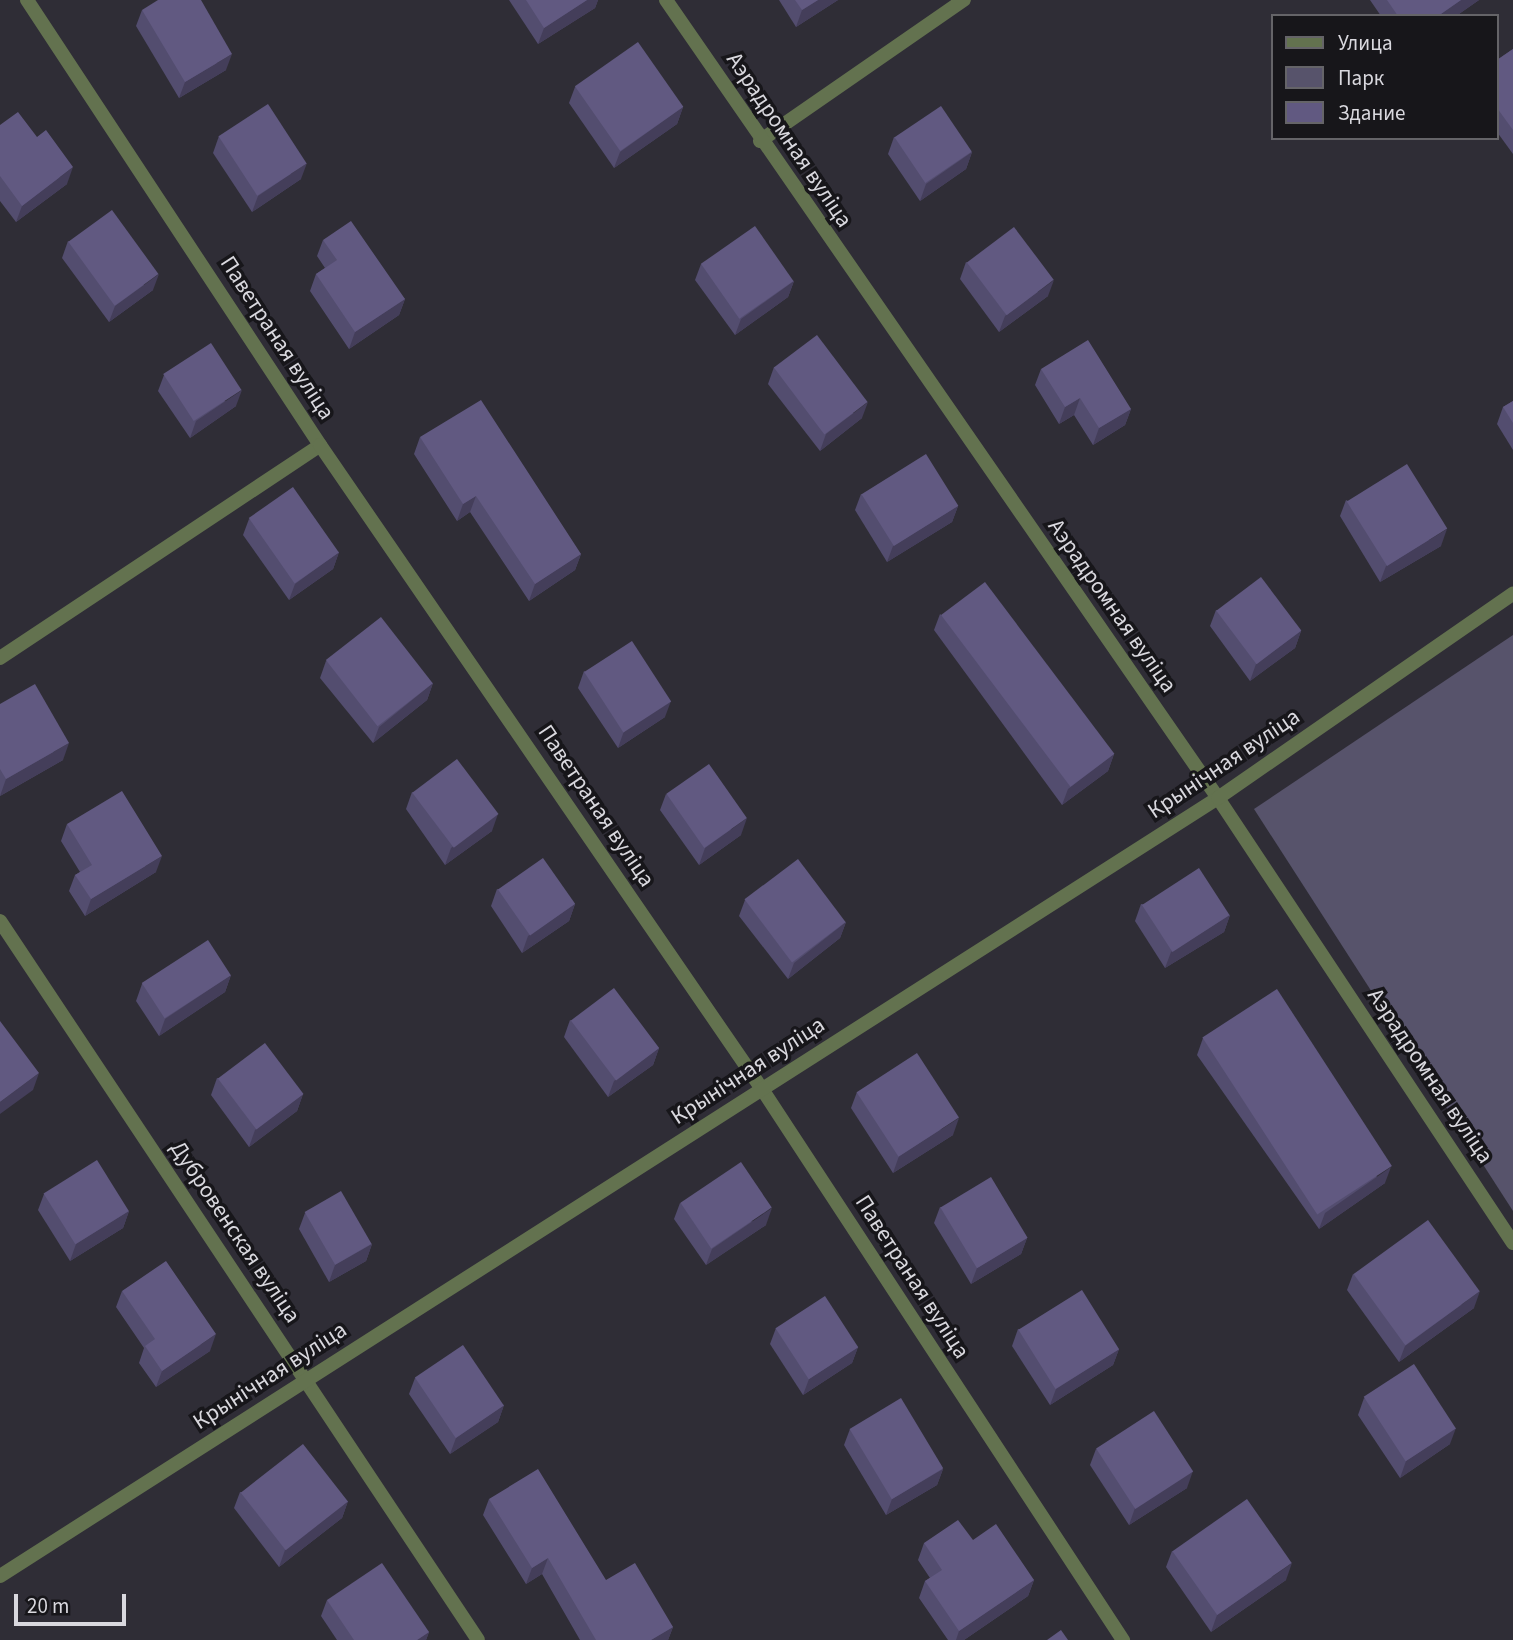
<!DOCTYPE html>
<html>
<head>
<meta charset="utf-8">
<style>
	body { margin:0 }
	#map { position:relative; width:1513px; height:1640px; overflow:hidden; background:#2f2d36; font-family:"Source Sans 3",sans-serif }
	div>[style] { position:absolute }
	.green>* { inset:0; background:#57536b }
	.lane>* { height:14px; margin:-7px; padding:0 7px; transform-origin:7px; border-radius:7px; background:#63724f }
	.street>* { height:14px; margin:-7px; padding:0 7px; transform-origin:7px; border-radius:7px; background:#63724f }
	.wall>* { inset:0; background:#534d6f }
	.shaded-wall>* { inset:0; background:#443e5a }
	.building>* { inset:0; background:#615981; transform-origin:0 0 }
	span { translate:-50% -50%; white-space:nowrap; text-align:center; line-height:1.15; -webkit-text-stroke:7px #17161a; paint-order:stroke }
	.street-label { font-size:23px; color:#d9d8de }
	.legend { position:absolute; left:1271px; top:14px; width:228px; height:126px; box-sizing:border-box; background:#17161a; border:2px solid #656468; margin:0; padding:9px 12px; list-style:none; font-size:21px; color:#d9d8de }
	.legend li { display:flex; align-items:center; gap:14px; height:35px }
	.legend b { width:35px; border:2px solid #656468 }
	.scale { position:absolute; left:14px; top:1594px; width:112px; height:32px; box-sizing:border-box; border:4px solid #d9d8de; border-top:0; padding-left:9px; font-size:21px; line-height:24px; white-space:nowrap; color:#d9d8de; -webkit-text-stroke:5px #17161a; paint-order:stroke }
</style>
</head>
<body>
<div id="map">
	<div class="green">
		<i style="clip-path:polygon(1513px 635px,1513px 1211px,1254px 809px)"></i>
	</div>
	<div class="lane">
		<i style="left:760px;top:141px;width:248px;rotate:-34.7deg"></i>
		<i style="left:0;top:658px;width:384px;rotate:-33.6deg"></i>
	</div>
	<div class="street">
		<i style="left:27px;top:0;width:533px;rotate:56.64deg"></i>
		<i style="left:320px;top:445px;width:781px;rotate:55.54deg"></i>
		<i style="left:762px;top:1089px;width:659px;rotate:56.77deg"></i>
		<i style="left:666px;top:0;width:970px;rotate:55.33deg"></i>
		<i style="left:1218px;top:798px;width:534px;rotate:56.46deg"></i>
		<i style="left:0;top:921px;width:863px;rotate:56.38deg"></i>
		<i style="left:0;top:1576px;width:1445px;rotate:-32.57deg"></i>
		<i style="left:1218px;top:798px;width:359px;rotate:-34.7deg"></i>
	</div>
	<div class="wall">
		<i style="clip-path:polygon(509px 0,598px 0,595px 8px,538px 44px)"></i>
		<i style="clip-path:polygon(779px 0,838px 0,796px 27px)"></i>
		<i style="clip-path:polygon(1370px 0,1479px 0,1456px 16px,1381px 16px)"></i>
		<i style="clip-path:polygon(142px 10px,226px 70px,179px 98px,136px 26px)"></i>
		<i style="clip-path:polygon(1513px 49px,1513px 154px,1497px 132px,1497px 60px)"></i>
		<i style="clip-path:polygon(575px 87px,683px 107px,677px 124px,614px 168px,569px 103px)"></i>
		<i style="clip-path:polygon(0 125px,67px 184px,16px 222px,0 201px)"></i>
		<i style="clip-path:polygon(219px 136px,301px 179px,252px 212px,213px 153px)"></i>
		<i style="clip-path:polygon(894px 137px,972px 152px,966px 169px,920px 201px,888px 154px)"></i>
		<i style="clip-path:polygon(323px 240px,405px 299px,399px 315px,349px 349px,310px 291px,316px 274px,325px 268px,317px 256px)"></i>
		<i style="clip-path:polygon(68px 241px,153px 290px,109px 322px,62px 258px)"></i>
		<i style="clip-path:polygon(966px 262px,1048px 296px,999px 332px,960px 279px)"></i>
		<i style="clip-path:polygon(701px 264px,794px 281px,788px 297px,735px 335px,695px 280px)"></i>
		<i style="clip-path:polygon(774px 367px,862px 418px,820px 451px,768px 384px)"></i>
		<i style="clip-path:polygon(1041px 369px,1131px 409px,1125px 425px,1093px 445px,1074px 415px,1059px 424px,1035px 385px)"></i>
		<i style="clip-path:polygon(164px 375px,236px 406px,190px 438px,158px 391px)"></i>
		<i style="clip-path:polygon(1513px 401px,1513px 450px,1497px 424px,1503px 407px)"></i>
		<i style="clip-path:polygon(420px 437px,581px 554px,575px 570px,529px 601px,470px 512px,457px 521px,414px 454px)"></i>
		<i style="clip-path:polygon(861px 494px,958px 506px,952px 522px,887px 562px,855px 510px)"></i>
		<i style="clip-path:polygon(1346px 500px,1441px 546px,1380px 582px,1340px 516px)"></i>
		<i style="clip-path:polygon(249px 519px,339px 552px,333px 569px,289px 600px,243px 535px)"></i>
		<i style="clip-path:polygon(1216px 610px,1301px 631px,1295px 648px,1250px 681px,1210px 626px)"></i>
		<i style="clip-path:polygon(940px 614px,1114px 754px,1108px 771px,1062px 805px,934px 630px)"></i>
		<i style="clip-path:polygon(326px 661px,433px 683px,427px 700px,373px 743px,320px 678px)"></i>
		<i style="clip-path:polygon(584px 671px,665px 717px,618px 748px,578px 688px)"></i>
		<i style="clip-path:polygon(0 704px,63px 760px,0 796px)"></i>
		<i style="clip-path:polygon(412px 792px,492px 831px,445px 865px,406px 809px)"></i>
		<i style="clip-path:polygon(666px 794px,741px 835px,699px 865px,660px 810px)"></i>
		<i style="clip-path:polygon(67px 824px,156px 872px,85px 916px,69px 891px,75px 875px,80px 872px,61px 841px)"></i>
		<i style="clip-path:polygon(497px 889px,575px 904px,569px 921px,522px 953px,491px 906px)"></i>
		<i style="clip-path:polygon(745px 900px,846px 922px,840px 938px,788px 979px,739px 916px)"></i>
		<i style="clip-path:polygon(1141px 904px,1230px 915px,1224px 932px,1165px 968px,1135px 921px)"></i>
		<i style="clip-path:polygon(231px 975px,225px 992px,159px 1036px,136px 1001px,142px 984px)"></i>
		<i style="clip-path:polygon(570px 1020px,659px 1048px,653px 1065px,608px 1097px,564px 1037px)"></i>
		<i style="clip-path:polygon(1203px 1038px,1385px 1183px,1319px 1229px,1197px 1055px)"></i>
		<i style="clip-path:polygon(217px 1078px,303px 1094px,297px 1111px,249px 1147px,211px 1095px)"></i>
		<i style="clip-path:polygon(857px 1092px,953px 1135px,893px 1173px,851px 1108px)"></i>
		<i style="clip-path:polygon(44px 1194px,129px 1211px,123px 1228px,70px 1261px,38px 1210px)"></i>
		<i style="clip-path:polygon(680px 1203px,766px 1225px,706px 1265px,674px 1219px)"></i>
		<i style="clip-path:polygon(940px 1207px,1027px 1238px,1021px 1254px,971px 1284px,934px 1223px)"></i>
		<i style="clip-path:polygon(305px 1213px,372px 1244px,366px 1261px,329px 1282px,299px 1229px)"></i>
		<i style="clip-path:polygon(1353px 1274px,1474px 1308px,1399px 1362px,1347px 1290px)"></i>
		<i style="clip-path:polygon(122px 1291px,210px 1351px,156px 1387px,139px 1363px,144px 1348px,116px 1307px)"></i>
		<i style="clip-path:polygon(776px 1328px,858px 1347px,852px 1363px,803px 1395px,770px 1344px)"></i>
		<i style="clip-path:polygon(1018px 1329px,1119px 1349px,1113px 1365px,1050px 1405px,1012px 1346px)"></i>
		<i style="clip-path:polygon(415px 1378px,504px 1405px,498px 1422px,450px 1454px,409px 1394px)"></i>
		<i style="clip-path:polygon(1364px 1398px,1450px 1444px,1400px 1478px,1358px 1415px)"></i>
		<i style="clip-path:polygon(850px 1429px,943px 1469px,937px 1485px,886px 1515px,844px 1445px)"></i>
		<i style="clip-path:polygon(1096px 1449px,1187px 1488px,1129px 1525px,1090px 1465px)"></i>
		<i style="clip-path:polygon(240px 1492px,348px 1501px,342px 1518px,279px 1567px,234px 1508px)"></i>
		<i style="clip-path:polygon(489px 1499px,673px 1627px,668px 1640px,580px 1640px,542px 1574px,526px 1584px,483px 1515px)"></i>
		<i style="clip-path:polygon(973px 1540px,1034px 1580px,1028px 1596px,964px 1640px,948px 1640px,919px 1598px,925px 1581px,930px 1578px,918px 1560px,924px 1543px)"></i>
		<i style="clip-path:polygon(1172px 1551px,1286px 1580px,1211px 1632px,1166px 1567px)"></i>
		<i style="clip-path:polygon(327px 1600px,429px 1632px,426px 1640px,337px 1640px,321px 1616px)"></i>
	</div>
	<div class="shaded-wall">
		<i style="clip-path:polygon(587px 0,598px 0,595px 8px,538px 44px,544px 28px)"></i>
		<i style="clip-path:polygon(818px 0,838px 0,796px 27px,802px 10px)"></i>
		<i style="clip-path:polygon(1461px 0,1479px 0,1456px 16px,1438px 16px)"></i>
		<i style="clip-path:polygon(232px 54px,226px 70px,179px 98px,185px 82px)"></i>
		<i style="clip-path:polygon(683px 107px,677px 124px,614px 168px,620px 152px)"></i>
		<i style="clip-path:polygon(972px 152px,966px 169px,920px 201px,926px 184px)"></i>
		<i style="clip-path:polygon(307px 163px,301px 179px,252px 212px,258px 196px)"></i>
		<i style="clip-path:polygon(73px 167px,67px 184px,16px 222px,22px 206px)"></i>
		<i style="clip-path:polygon(159px 274px,153px 290px,109px 322px,115px 306px)"></i>
		<i style="clip-path:polygon(1054px 280px,1048px 296px,999px 332px,1005px 316px)"></i>
		<i style="clip-path:polygon(794px 281px,788px 297px,735px 335px,741px 319px)"></i>
		<i style="clip-path:polygon(405px 299px,399px 315px,349px 349px,355px 332px)"></i>
		<i style="clip-path:polygon(242px 390px,236px 406px,190px 438px,196px 421px)"></i>
		<i style="clip-path:polygon(1080px 398px,1074px 415px,1059px 424px,1065px 407px)"></i>
		<i style="clip-path:polygon(868px 402px,862px 418px,820px 451px,826px 434px)"></i>
		<i style="clip-path:polygon(1131px 409px,1125px 425px,1093px 445px,1099px 428px)"></i>
		<i style="clip-path:polygon(476px 496px,470px 512px,457px 521px,463px 504px)"></i>
		<i style="clip-path:polygon(958px 506px,952px 522px,887px 562px,893px 546px)"></i>
		<i style="clip-path:polygon(1447px 529px,1441px 546px,1380px 582px,1386px 566px)"></i>
		<i style="clip-path:polygon(339px 552px,333px 569px,289px 600px,295px 584px)"></i>
		<i style="clip-path:polygon(581px 554px,575px 570px,529px 601px,535px 584px)"></i>
		<i style="clip-path:polygon(1301px 631px,1295px 648px,1250px 681px,1256px 664px)"></i>
		<i style="clip-path:polygon(433px 683px,427px 700px,373px 743px,379px 727px)"></i>
		<i style="clip-path:polygon(671px 701px,665px 717px,618px 748px,624px 731px)"></i>
		<i style="clip-path:polygon(69px 743px,63px 760px,0 796px,6px 779px)"></i>
		<i style="clip-path:polygon(1114px 754px,1108px 771px,1062px 805px,1068px 789px)"></i>
		<i style="clip-path:polygon(498px 814px,492px 831px,445px 865px,451px 848px)"></i>
		<i style="clip-path:polygon(747px 818px,741px 835px,699px 865px,705px 848px)"></i>
		<i style="clip-path:polygon(162px 856px,156px 872px,85px 916px,91px 899px)"></i>
		<i style="clip-path:polygon(575px 904px,569px 921px,522px 953px,528px 936px)"></i>
		<i style="clip-path:polygon(1230px 915px,1224px 932px,1165px 968px,1171px 952px)"></i>
		<i style="clip-path:polygon(846px 922px,840px 938px,788px 979px,794px 963px)"></i>
		<i style="clip-path:polygon(231px 975px,225px 992px,159px 1036px,165px 1019px)"></i>
		<i style="clip-path:polygon(659px 1048px,653px 1065px,608px 1097px,614px 1081px)"></i>
		<i style="clip-path:polygon(39px 1073px,33px 1090px,0 1114px,0 1102px)"></i>
		<i style="clip-path:polygon(303px 1094px,297px 1111px,249px 1147px,255px 1130px)"></i>
		<i style="clip-path:polygon(959px 1118px,953px 1135px,893px 1173px,899px 1156px)"></i>
		<i style="clip-path:polygon(1391px 1167px,1385px 1183px,1319px 1229px,1325px 1213px)"></i>
		<i style="clip-path:polygon(772px 1208px,766px 1225px,706px 1265px,712px 1249px)"></i>
		<i style="clip-path:polygon(129px 1211px,123px 1228px,70px 1261px,76px 1244px)"></i>
		<i style="clip-path:polygon(1027px 1238px,1021px 1254px,971px 1284px,977px 1268px)"></i>
		<i style="clip-path:polygon(372px 1244px,366px 1261px,329px 1282px,335px 1265px)"></i>
		<i style="clip-path:polygon(1480px 1291px,1474px 1308px,1399px 1362px,1405px 1346px)"></i>
		<i style="clip-path:polygon(216px 1334px,210px 1351px,156px 1387px,162px 1371px)"></i>
		<i style="clip-path:polygon(858px 1347px,852px 1363px,803px 1395px,809px 1379px)"></i>
		<i style="clip-path:polygon(1119px 1349px,1113px 1365px,1050px 1405px,1056px 1389px)"></i>
		<i style="clip-path:polygon(504px 1405px,498px 1422px,450px 1454px,456px 1438px)"></i>
		<i style="clip-path:polygon(1456px 1428px,1450px 1444px,1400px 1478px,1406px 1461px)"></i>
		<i style="clip-path:polygon(943px 1469px,937px 1485px,886px 1515px,892px 1499px)"></i>
		<i style="clip-path:polygon(1193px 1471px,1187px 1488px,1129px 1525px,1135px 1508px)"></i>
		<i style="clip-path:polygon(348px 1501px,342px 1518px,279px 1567px,285px 1550px)"></i>
		<i style="clip-path:polygon(548px 1558px,542px 1574px,526px 1584px,532px 1568px)"></i>
		<i style="clip-path:polygon(1292px 1563px,1286px 1580px,1211px 1632px,1217px 1615px)"></i>
		<i style="clip-path:polygon(1034px 1580px,1028px 1596px,964px 1640px,956px 1640px,959px 1631px)"></i>
		<i style="clip-path:polygon(673px 1627px,668px 1640px,651px 1640px)"></i>
		<i style="clip-path:polygon(429px 1632px,426px 1640px,417px 1640px)"></i>
	</div>
	<div class="building">
		<i style="clip-path:polygon(158px 0,201px 0,232px 54px,185px 82px,142px 10px)"></i>
		<i style="clip-path:polygon(526px 0,587px 0,544px 28px)"></i>
		<i style="clip-path:polygon(795px 0,818px 0,802px 10px)"></i>
		<i style="clip-path:polygon(1387px 0,1461px 0,1438px 16px,1398px 16px)"></i>
		<i style="left:638px;top:42px;width:79px;height:77px;rotate:55deg"></i>
		<i style="clip-path:polygon(1513px 49px,1513px 130px,1497px 108px,1497px 60px)"></i>
		<i style="left:268px;top:104px;width:71px;height:59px;rotate:57deg"></i>
		<i style="left:941px;top:106px;width:55px;height:56px;rotate:56deg"></i>
		<i style="clip-path:polygon(18px 112px,37px 137px,46px 130px,73px 167px,22px 206px,0 176px,0 125px)"></i>
		<i style="left:112px;top:210px;width:79px;height:54px;rotate:54deg"></i>
		<i style="clip-path:polygon(351px 221px,405px 299px,355px 332px,316px 274px,337px 260px,323px 240px)"></i>
		<i style="left:755px;top:226px;width:67px;height:66px;rotate:55deg"></i>
		<i style="left:1014px;top:227px;width:66px;height:59px;rotate:53deg"></i>
		<i style="left:817px;top:335px;width:84px;height:54px;rotate:53deg"></i>
		<i style="clip-path:polygon(1088px 340px,1131px 409px,1099px 428px,1080px 398px,1065px 407px,1041px 369px)"></i>
		<i style="left:211px;top:343px;width:56px;height:57px;rotate:57deg"></i>
		<i style="clip-path:polygon(481px 400px,581px 554px,535px 584px,476px 496px,463px 504px,420px 437px)"></i>
		<i style="clip-path:polygon(1513px 401px,1513px 423px,1503px 407px)"></i>
		<i style="left:926px;top:454px;width:61px;height:76px;rotate:58deg"></i>
		<i style="left:1407px;top:464px;width:76px;height:71px;rotate:58deg"></i>
		<i style="left:293px;top:487px;width:80px;height:54px;rotate:55deg"></i>
		<i style="left:1261px;top:577px;width:67px;height:56px;rotate:53deg"></i>
		<i style="left:985px;top:582px;width:215px;height:55px;rotate:53deg"></i>
		<i style="left:381px;top:617px;width:84px;height:70px;rotate:52deg"></i>
		<i style="left:632px;top:641px;width:72px;height:57px;rotate:57deg"></i>
		<i style="clip-path:polygon(35px 684px,69px 743px,6px 779px,0 769px,0 704px)"></i>
		<i style="left:457px;top:759px;width:69px;height:56px;rotate:53deg"></i>
		<i style="left:709px;top:764px;width:66px;height:52px;rotate:55deg"></i>
		<i style="clip-path:polygon(122px 791px,162px 856px,91px 899px,75px 875px,92px 865px,67px 824px)"></i>
		<i style="left:543px;top:858px;width:56px;height:55px;rotate:55deg"></i>
		<i style="left:798px;top:859px;width:79px;height:67px;rotate:53deg"></i>
		<i style="left:1199px;top:868px;width:56px;height:68px;rotate:57deg"></i>
		<i style="left:208px;top:940px;width:42px;height:79px;rotate:57deg"></i>
		<i style="left:614px;top:988px;width:75px;height:54px;rotate:53deg"></i>
		<i style="left:1277px;top:989px;width:211px;height:89px;rotate:57deg"></i>
		<i style="clip-path:polygon(0 1021px,39px 1073px,0 1102px)"></i>
		<i style="left:265px;top:1043px;width:64px;height:59px;rotate:53deg"></i>
		<i style="left:917px;top:1053px;width:77px;height:72px;rotate:57deg"></i>
		<i style="left:97px;top:1160px;width:60px;height:63px;rotate:58deg"></i>
		<i style="left:741px;top:1162px;width:55px;height:73px;rotate:56deg"></i>
		<i style="left:991px;top:1177px;width:71px;height:59px;rotate:59deg"></i>
		<i style="left:341px;top:1191px;width:61px;height:42px;rotate:60deg"></i>
		<i style="left:1428px;top:1220px;width:88px;height:92px;rotate:54deg"></i>
		<i style="clip-path:polygon(166px 1261px,216px 1334px,162px 1371px,145px 1346px,155px 1339px,122px 1291px)"></i>
		<i style="left:1082px;top:1290px;width:70px;height:75px;rotate:58deg"></i>
		<i style="left:825px;top:1296px;width:61px;height:59px;rotate:57deg"></i>
		<i style="left:463px;top:1345px;width:73px;height:58px;rotate:56deg"></i>
		<i style="left:1414px;top:1364px;width:77px;height:60px;rotate:57deg"></i>
		<i style="left:901px;top:1398px;width:82px;height:60px;rotate:59deg"></i>
		<i style="left:1154px;top:1411px;width:72px;height:69px;rotate:57deg"></i>
		<i style="left:303px;top:1444px;width:73px;height:79px;rotate:52deg"></i>
		<i style="clip-path:polygon(538px 1469px,606px 1580px,635px 1563px,673px 1627px,651px 1640px,596px 1640px,548px 1558px,532px 1568px,489px 1499px)"></i>
		<i style="left:1247px;top:1499px;width:78px;height:91px;rotate:55deg"></i>
		<i style="clip-path:polygon(958px 1520px,973px 1540px,996px 1524px,1034px 1580px,959px 1631px,925px 1581px,942px 1570px,924px 1543px)"></i>
		<i style="clip-path:polygon(382px 1563px,429px 1632px,417px 1640px,354px 1640px,327px 1600px)"></i>
		<i style="clip-path:polygon(1061px 1630px,1068px 1640px,1047px 1640px)"></i>
	</div>
	<div class="street-label">
		<span style="left:789px;top:140px;rotate:56deg">Аэрадромная вуліца</span>
		<span style="left:277px;top:338px;rotate:57deg">Паветраная вуліца</span>
		<span style="left:1112px;top:606px;rotate:55deg">Аэрадромная вуліца</span>
		<span style="left:1224px;top:764px;rotate:-34deg">Крынічная вуліца</span>
		<span style="left:596px;top:806px;rotate:56deg">Паветраная вуліца</span>
		<span style="left:748px;top:1071px;rotate:-33deg">Крынічная вуліца</span>
		<span style="left:1430px;top:1076px;rotate:56deg">Аэрадромная вуліца</span>
		<span style="left:235px;top:1232px;rotate:56deg">Дубровенская вуліца</span>
		<span style="left:912px;top:1277px;rotate:57deg">Паветраная вуліца</span>
		<span style="left:270px;top:1376px;rotate:-33deg">Крынічная вуліца</span>
	</div>
	<ul class="legend">
	<li><b style="height:9px;background:#63724f"></b>Улица</li>
	<li><b style="height:19px;background:#57536b"></b>Парк</li>
	<li><b style="height:19px;background:#615981"></b>Здание</li>
	</ul>
	<div class="scale">20 m</div>
</div>
</body>
</html>
